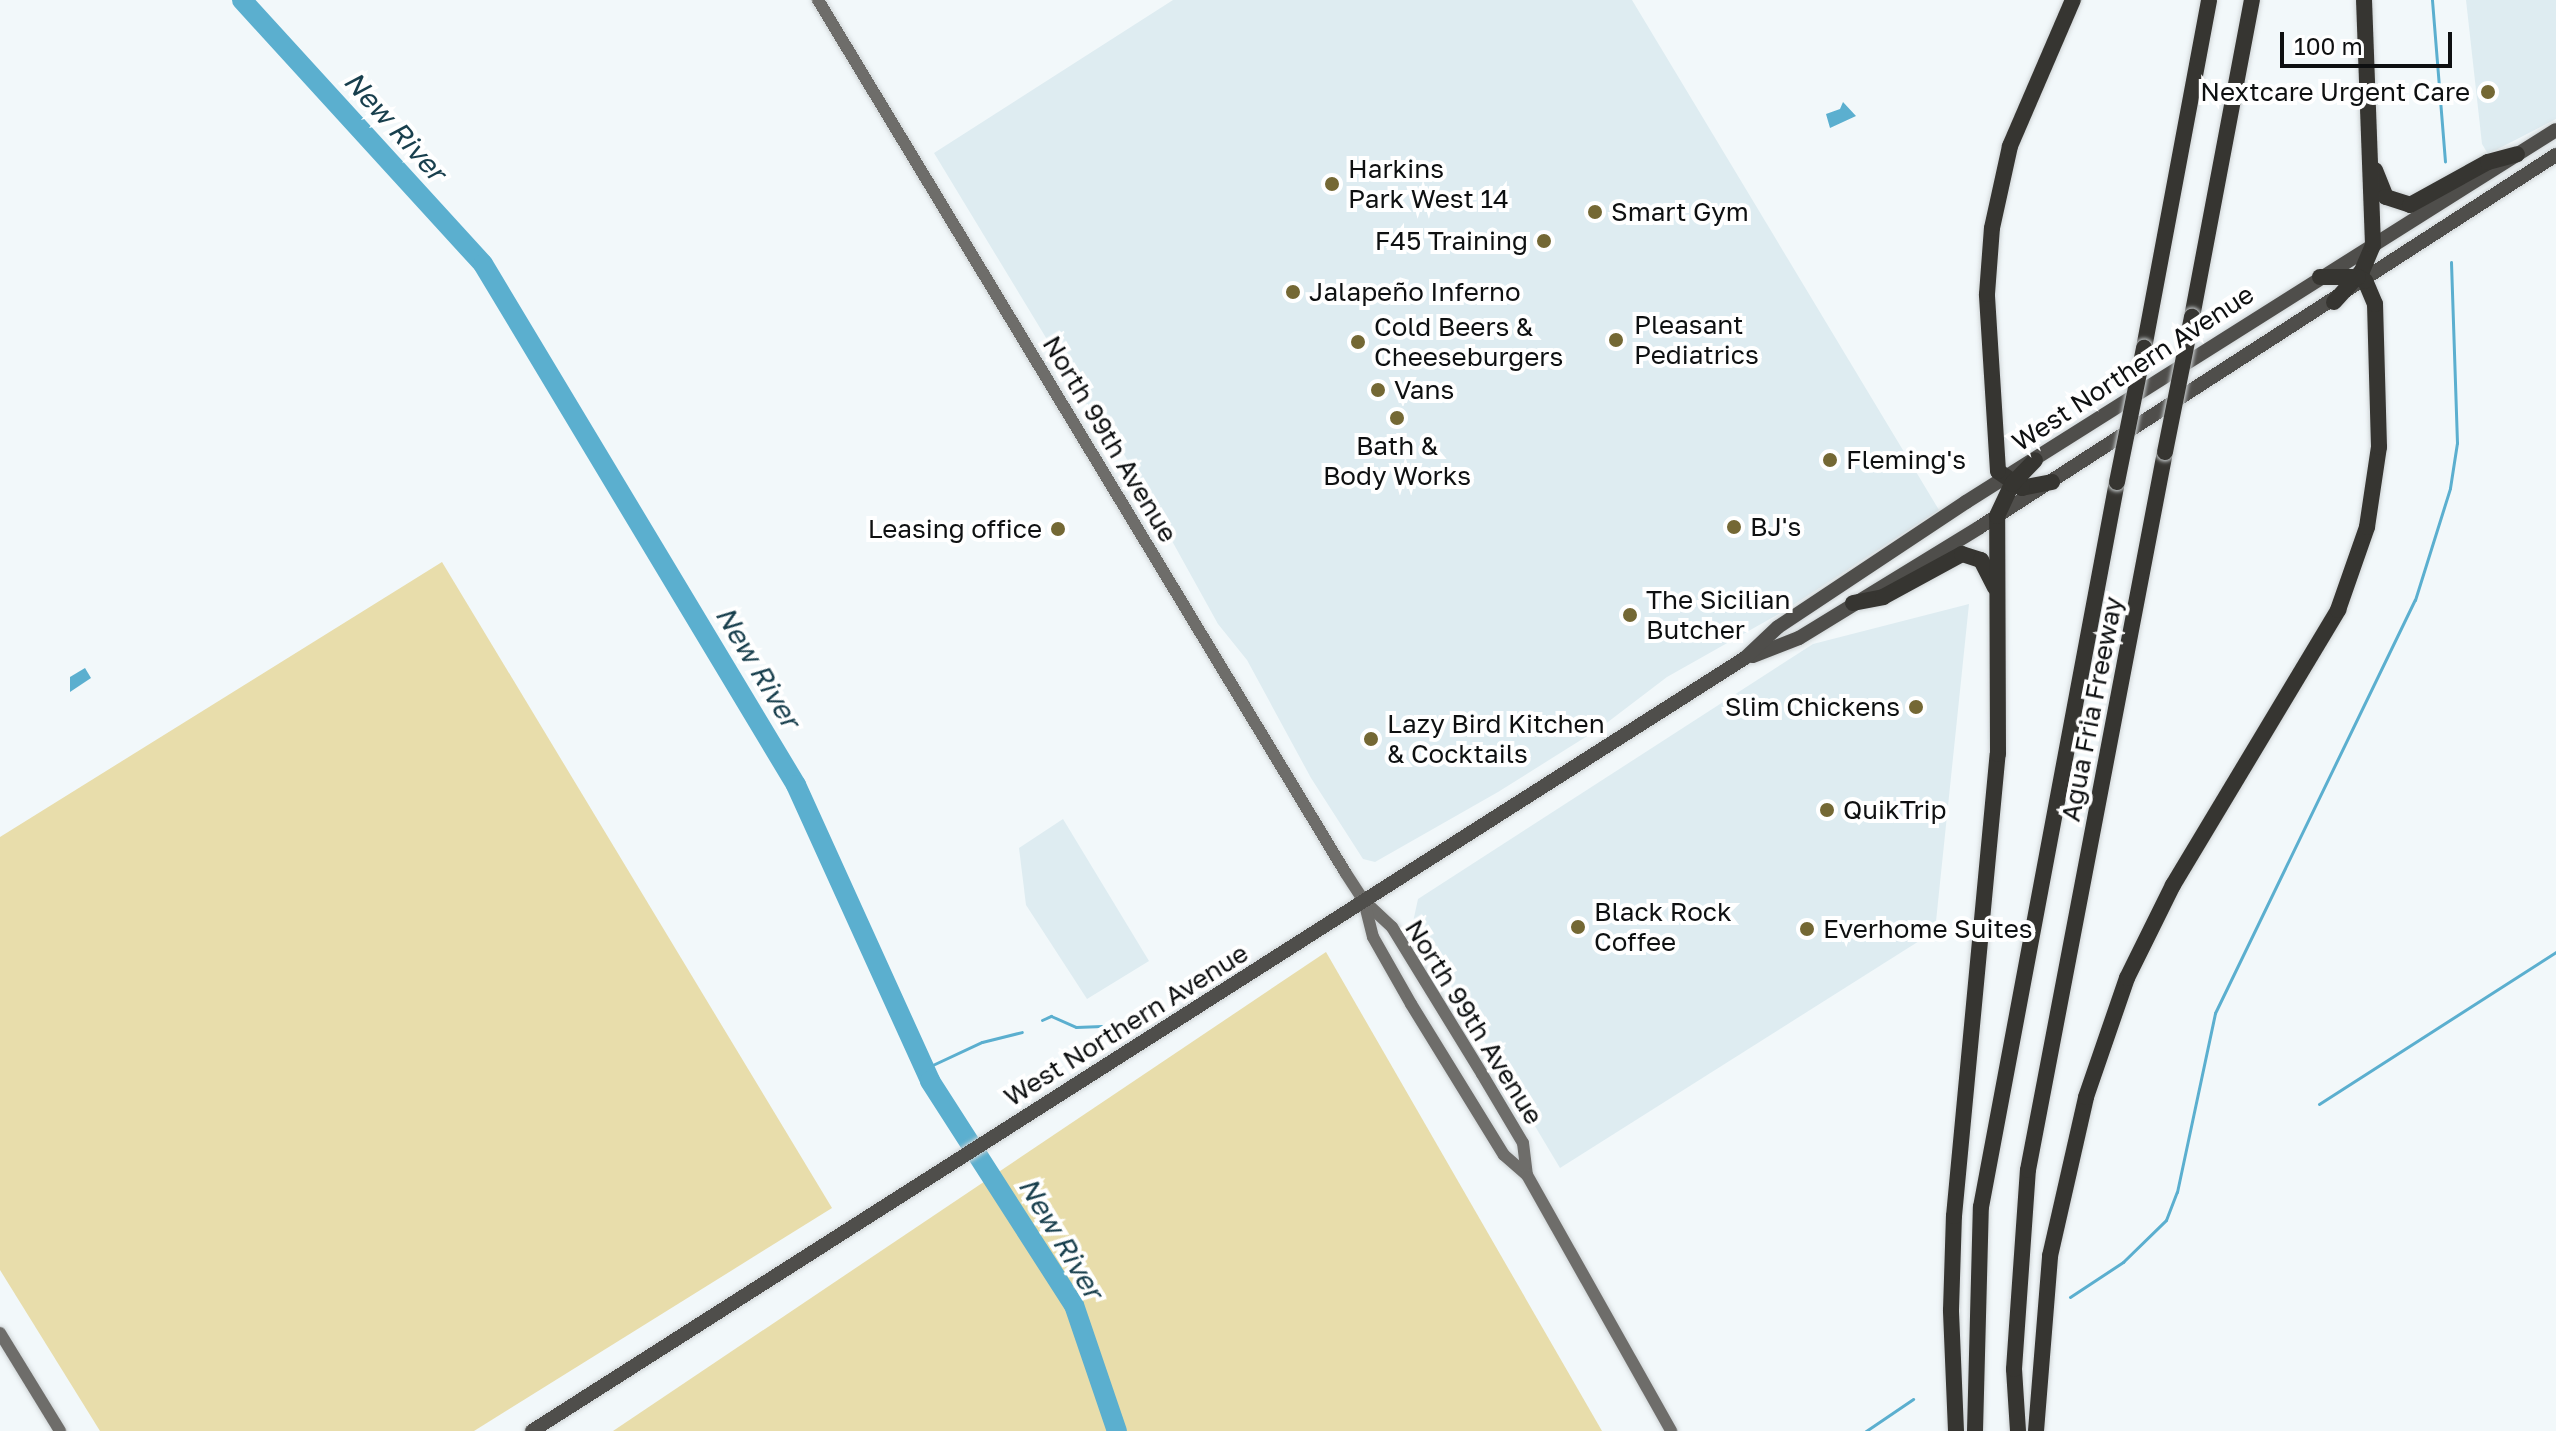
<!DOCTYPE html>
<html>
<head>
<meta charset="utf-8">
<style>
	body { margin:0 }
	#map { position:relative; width:2556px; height:1431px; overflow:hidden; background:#f2f8fa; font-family:"Golos Text",sans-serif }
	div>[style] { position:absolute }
	.built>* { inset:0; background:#deecf1 }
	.green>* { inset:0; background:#e8ddab }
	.water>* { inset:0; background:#5bafcf }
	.stream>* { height:3px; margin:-1.5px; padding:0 1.5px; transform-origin:1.5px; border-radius:1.5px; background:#5bafcf }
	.river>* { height:20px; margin:-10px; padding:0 10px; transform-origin:10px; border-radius:10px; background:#5bafcf }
	.roads { filter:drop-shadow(0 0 2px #ced3d5) drop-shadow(0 0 2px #ced3d5) }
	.secondary>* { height:12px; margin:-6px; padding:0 6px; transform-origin:6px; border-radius:6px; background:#6e6d6a }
	.primary>* { height:14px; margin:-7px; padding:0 7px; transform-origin:7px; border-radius:7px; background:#4f4e4b }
	.highway>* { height:16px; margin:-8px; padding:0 8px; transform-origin:8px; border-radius:8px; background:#363531 }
	.bridges { filter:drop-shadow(0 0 2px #ced3d5) drop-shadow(0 0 2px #ced3d5) }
	.highway-bridge>* { height:16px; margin:-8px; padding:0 8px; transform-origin:8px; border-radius:8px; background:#363531 }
	.dots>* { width:22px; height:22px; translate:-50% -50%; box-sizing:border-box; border:4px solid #fff; border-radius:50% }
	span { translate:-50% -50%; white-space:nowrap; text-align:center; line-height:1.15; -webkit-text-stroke:8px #fff; paint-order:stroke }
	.poi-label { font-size:26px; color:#0e1011 }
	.right { translate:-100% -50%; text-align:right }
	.left { translate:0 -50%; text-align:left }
	.street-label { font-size:26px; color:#0e1011 }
	.water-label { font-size:28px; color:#183f4d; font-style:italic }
	.scale { position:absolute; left:2280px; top:32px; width:172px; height:36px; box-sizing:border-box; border:4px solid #0e1011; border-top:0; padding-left:10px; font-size:24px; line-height:28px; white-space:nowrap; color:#0e1011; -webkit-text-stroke:6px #fff; paint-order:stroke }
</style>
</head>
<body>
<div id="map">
	<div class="built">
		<i style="clip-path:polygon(1173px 0,1632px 0,1939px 510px,1784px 611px,1667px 677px,1600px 728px,1498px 792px,1375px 862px,1363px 859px,1311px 778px,1247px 660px,1218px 624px,1125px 456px,1091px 412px,934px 153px)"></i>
		<i style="clip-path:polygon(2466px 0,2556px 0,2556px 119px,2488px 154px,2482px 144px)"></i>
		<i style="clip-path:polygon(1969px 604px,1935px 931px,1560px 1168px,1413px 922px,1418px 899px,1813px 644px)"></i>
		<i style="clip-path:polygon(1063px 819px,1149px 961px,1087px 999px,1026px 905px,1019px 848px)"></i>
	</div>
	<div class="green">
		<i style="clip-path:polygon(442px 562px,832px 1208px,474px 1431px,100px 1431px,0 1270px,0 837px)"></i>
		<i style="clip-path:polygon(1326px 952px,1602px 1431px,613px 1431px)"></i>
	</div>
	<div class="water">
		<i style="clip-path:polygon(1843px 102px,1856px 116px,1830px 128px,1826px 114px,1840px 109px)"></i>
		<i style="clip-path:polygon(85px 668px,91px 678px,70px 692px,70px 677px)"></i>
	</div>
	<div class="stream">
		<i style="left:2432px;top:0;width:162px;rotate:85.4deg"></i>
		<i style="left:1042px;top:1020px;width:10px;rotate:-24deg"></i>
		<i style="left:1051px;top:1016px;width:27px;rotate:24deg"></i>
		<i style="left:1076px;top:1027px;width:26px;rotate:-2deg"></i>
		<i style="left:924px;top:1069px;width:64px;rotate:-25deg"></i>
		<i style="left:982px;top:1042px;width:41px;rotate:-14deg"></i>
		<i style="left:2319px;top:1104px;width:282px;rotate:-32.7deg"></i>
		<i style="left:2070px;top:1297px;width:64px;rotate:-33.4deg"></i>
		<i style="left:2123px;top:1262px;width:60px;rotate:-44.3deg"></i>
		<i style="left:2166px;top:1220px;width:30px;rotate:-69deg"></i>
		<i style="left:2177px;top:1192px;width:183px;rotate:-78deg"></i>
		<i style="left:2215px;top:1013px;width:459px;rotate:-64.2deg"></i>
		<i style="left:2415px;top:600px;width:117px;rotate:-72.6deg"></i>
		<i style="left:2450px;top:488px;width:46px;rotate:-81.2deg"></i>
		<i style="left:2457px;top:443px;width:181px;rotate:-91.9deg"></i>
		<i style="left:1866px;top:1431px;width:57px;rotate:-34.2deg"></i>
	</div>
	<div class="river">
		<i style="left:242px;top:0;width:357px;rotate:47.6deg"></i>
		<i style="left:483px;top:264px;width:608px;rotate:59deg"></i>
		<i style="left:796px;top:785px;width:325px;rotate:65.6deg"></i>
		<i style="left:930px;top:1081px;width:266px;rotate:57.3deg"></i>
		<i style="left:1074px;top:1305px;width:133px;rotate:71.2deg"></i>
	</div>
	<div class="roads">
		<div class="secondary">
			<i style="left:818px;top:0;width:1019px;rotate:58.85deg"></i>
			<i style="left:1345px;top:872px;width:35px;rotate:57deg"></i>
			<i style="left:1364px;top:901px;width:38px;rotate:43deg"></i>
			<i style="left:1392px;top:927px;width:172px;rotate:58.5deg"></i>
			<i style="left:1482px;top:1074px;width:80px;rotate:59.3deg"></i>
			<i style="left:1523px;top:1143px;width:32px;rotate:83deg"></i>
			<i style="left:1364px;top:901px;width:37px;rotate:76deg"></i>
			<i style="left:1373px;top:937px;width:77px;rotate:60.4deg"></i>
			<i style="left:1411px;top:1004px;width:177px;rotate:58.4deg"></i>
			<i style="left:1504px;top:1155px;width:30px;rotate:41deg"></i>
			<i style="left:1527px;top:1175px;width:294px;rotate:60.6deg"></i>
			<i style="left:0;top:1333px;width:115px;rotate:58.5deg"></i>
		</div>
		<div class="primary">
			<i style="left:1753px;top:656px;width:49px;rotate:-21.4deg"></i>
			<i style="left:1799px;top:638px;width:212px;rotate:-31.5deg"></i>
			<i style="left:1980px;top:527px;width:686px;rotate:-32.86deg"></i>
			<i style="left:532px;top:1431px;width:1438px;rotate:-32.51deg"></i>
			<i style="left:1745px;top:658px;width:45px;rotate:-43.2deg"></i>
			<i style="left:1778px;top:627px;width:226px;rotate:-33.6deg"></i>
			<i style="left:1966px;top:502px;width:697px;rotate:-32.23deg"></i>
		</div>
		<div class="highway">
			<i style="left:2375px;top:170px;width:29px;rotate:68deg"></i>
			<i style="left:2386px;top:197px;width:25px;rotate:18deg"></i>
			<i style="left:2410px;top:205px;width:89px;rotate:-28.9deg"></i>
			<i style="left:2488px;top:162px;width:30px;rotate:-15deg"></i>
			<i style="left:2334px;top:302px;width:42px;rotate:-47.9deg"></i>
			<i style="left:2362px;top:271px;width:28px;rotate:-67deg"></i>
			<i style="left:2373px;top:245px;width:245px;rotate:-92.1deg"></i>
			<i style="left:2192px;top:317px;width:323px;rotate:-79.3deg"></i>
			<i style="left:2144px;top:348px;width:354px;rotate:-79.4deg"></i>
			<i style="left:2052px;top:482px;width:31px;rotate:169deg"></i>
			<i style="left:2022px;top:488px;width:29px;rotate:-145deg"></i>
			<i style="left:1998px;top:471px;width:177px;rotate:-93.6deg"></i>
			<i style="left:1987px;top:294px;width:66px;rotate:-85.7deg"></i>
			<i style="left:1992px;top:228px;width:84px;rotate:-77.6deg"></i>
			<i style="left:2010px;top:146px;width:159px;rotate:-66.7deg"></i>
			<i style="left:1853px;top:603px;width:31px;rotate:-11deg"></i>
			<i style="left:1883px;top:597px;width:90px;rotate:-28.6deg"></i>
			<i style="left:1962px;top:554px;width:20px;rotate:18deg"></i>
			<i style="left:1981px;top:560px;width:31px;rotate:63deg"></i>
			<i style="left:1956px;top:1431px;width:121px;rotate:-92.4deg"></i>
			<i style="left:1951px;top:1310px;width:94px;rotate:-88.2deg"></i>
			<i style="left:1954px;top:1216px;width:464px;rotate:-84.6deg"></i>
			<i style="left:1998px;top:754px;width:238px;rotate:-90.2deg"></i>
			<i style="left:1997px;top:516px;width:35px;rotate:-65deg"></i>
			<i style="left:2012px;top:484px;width:33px;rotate:-46deg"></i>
			<i style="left:1975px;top:1431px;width:224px;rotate:-88.5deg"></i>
			<i style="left:1981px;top:1207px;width:738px;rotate:-79.38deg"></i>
			<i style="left:2018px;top:1431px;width:62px;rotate:-93.7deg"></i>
			<i style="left:2014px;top:1369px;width:199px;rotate:-86deg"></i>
			<i style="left:2028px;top:1170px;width:731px;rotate:-79.2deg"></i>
			<i style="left:2036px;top:1431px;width:176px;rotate:-85.4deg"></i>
			<i style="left:2050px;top:1256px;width:163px;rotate:-77.2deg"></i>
			<i style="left:2086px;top:1097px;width:126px;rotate:-71deg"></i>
			<i style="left:2127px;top:978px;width:104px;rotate:-63.7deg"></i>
			<i style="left:2173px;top:885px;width:321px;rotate:-59deg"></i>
			<i style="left:2338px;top:610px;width:88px;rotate:-70.7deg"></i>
			<i style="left:2367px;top:527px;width:81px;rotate:-81.5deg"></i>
			<i style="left:2379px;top:447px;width:143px;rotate:-91.6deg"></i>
			<i style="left:2375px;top:304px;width:25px;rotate:-113deg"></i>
			<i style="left:2365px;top:281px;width:8px;rotate:-150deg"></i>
			<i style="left:2358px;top:277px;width:38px;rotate:180deg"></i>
		</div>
	</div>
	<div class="bridges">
		<div class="highway-bridge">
			<i style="left:2165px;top:452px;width:138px;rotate:-78.7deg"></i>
			<i style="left:2117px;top:482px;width:137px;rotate:-78.6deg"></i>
		</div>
	</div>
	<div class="dots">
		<i style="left:2488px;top:92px;background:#746834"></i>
		<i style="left:1332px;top:184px;background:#746834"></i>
		<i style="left:1595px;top:212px;background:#746834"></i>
		<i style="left:1544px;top:241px;background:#746834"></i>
		<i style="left:1293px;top:292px;background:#746834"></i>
		<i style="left:1616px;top:340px;background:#746834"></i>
		<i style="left:1358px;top:342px;background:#746834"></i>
		<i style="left:1378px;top:390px;background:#746834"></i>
		<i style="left:1397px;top:418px;background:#746834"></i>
		<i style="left:1830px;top:460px;background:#746834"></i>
		<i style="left:1734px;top:527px;background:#746834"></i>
		<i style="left:1058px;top:529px;background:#746834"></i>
		<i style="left:1630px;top:615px;background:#746834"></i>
		<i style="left:1916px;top:707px;background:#746834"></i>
		<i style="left:1371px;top:739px;background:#746834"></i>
		<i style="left:1827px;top:810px;background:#746834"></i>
		<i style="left:1578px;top:927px;background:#746834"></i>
		<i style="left:1807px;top:929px;background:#746834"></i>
	</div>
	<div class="poi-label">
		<span class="right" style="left:2470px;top:92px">Nextcare Urgent Care</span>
		<span class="left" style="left:1348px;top:184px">Harkins<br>Park West 14</span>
		<span class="left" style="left:1611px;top:212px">Smart Gym</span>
		<span class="right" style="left:1528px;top:241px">F45 Training</span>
		<span class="left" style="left:1309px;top:292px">Jalapeño Inferno</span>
		<span class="left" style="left:1634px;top:340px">Pleasant<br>Pediatrics</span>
		<span class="left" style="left:1374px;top:342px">Cold Beers &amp;<br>Cheeseburgers</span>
		<span class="left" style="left:1394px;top:390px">Vans</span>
		<span style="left:1397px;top:461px">Bath &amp;<br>Body Works</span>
		<span class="left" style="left:1846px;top:460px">Fleming's</span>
		<span class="left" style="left:1750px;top:527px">BJ's</span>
		<span class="right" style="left:1042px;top:529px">Leasing office</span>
		<span class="left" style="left:1646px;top:615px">The Sicilian<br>Butcher</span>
		<span class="right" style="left:1900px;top:707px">Slim Chickens</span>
		<span class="left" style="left:1387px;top:739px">Lazy Bird Kitchen<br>&amp; Cocktails</span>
		<span class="left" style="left:1843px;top:810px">QuikTrip</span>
		<span class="left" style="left:1594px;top:927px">Black Rock<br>Coffee</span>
		<span class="left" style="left:1823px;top:929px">Everhome Suites</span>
	</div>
	<div class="street-label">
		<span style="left:2133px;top:368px;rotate:-33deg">West Northern Avenue</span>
		<span style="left:1110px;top:439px;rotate:59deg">North 99th Avenue</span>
		<span style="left:2092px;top:709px;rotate:-79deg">Agua Fria Freeway</span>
		<span style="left:1474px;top:1022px;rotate:58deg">North 99th Avenue</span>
		<span style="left:1126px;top:1025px;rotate:-32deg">West Northern Avenue</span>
	</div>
	<div class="water-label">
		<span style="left:395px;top:126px;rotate:48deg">New River</span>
		<span style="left:758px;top:667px;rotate:59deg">New River</span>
		<span style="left:1061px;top:1238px;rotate:59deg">New River</span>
	</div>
	<div class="scale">100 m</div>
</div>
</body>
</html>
